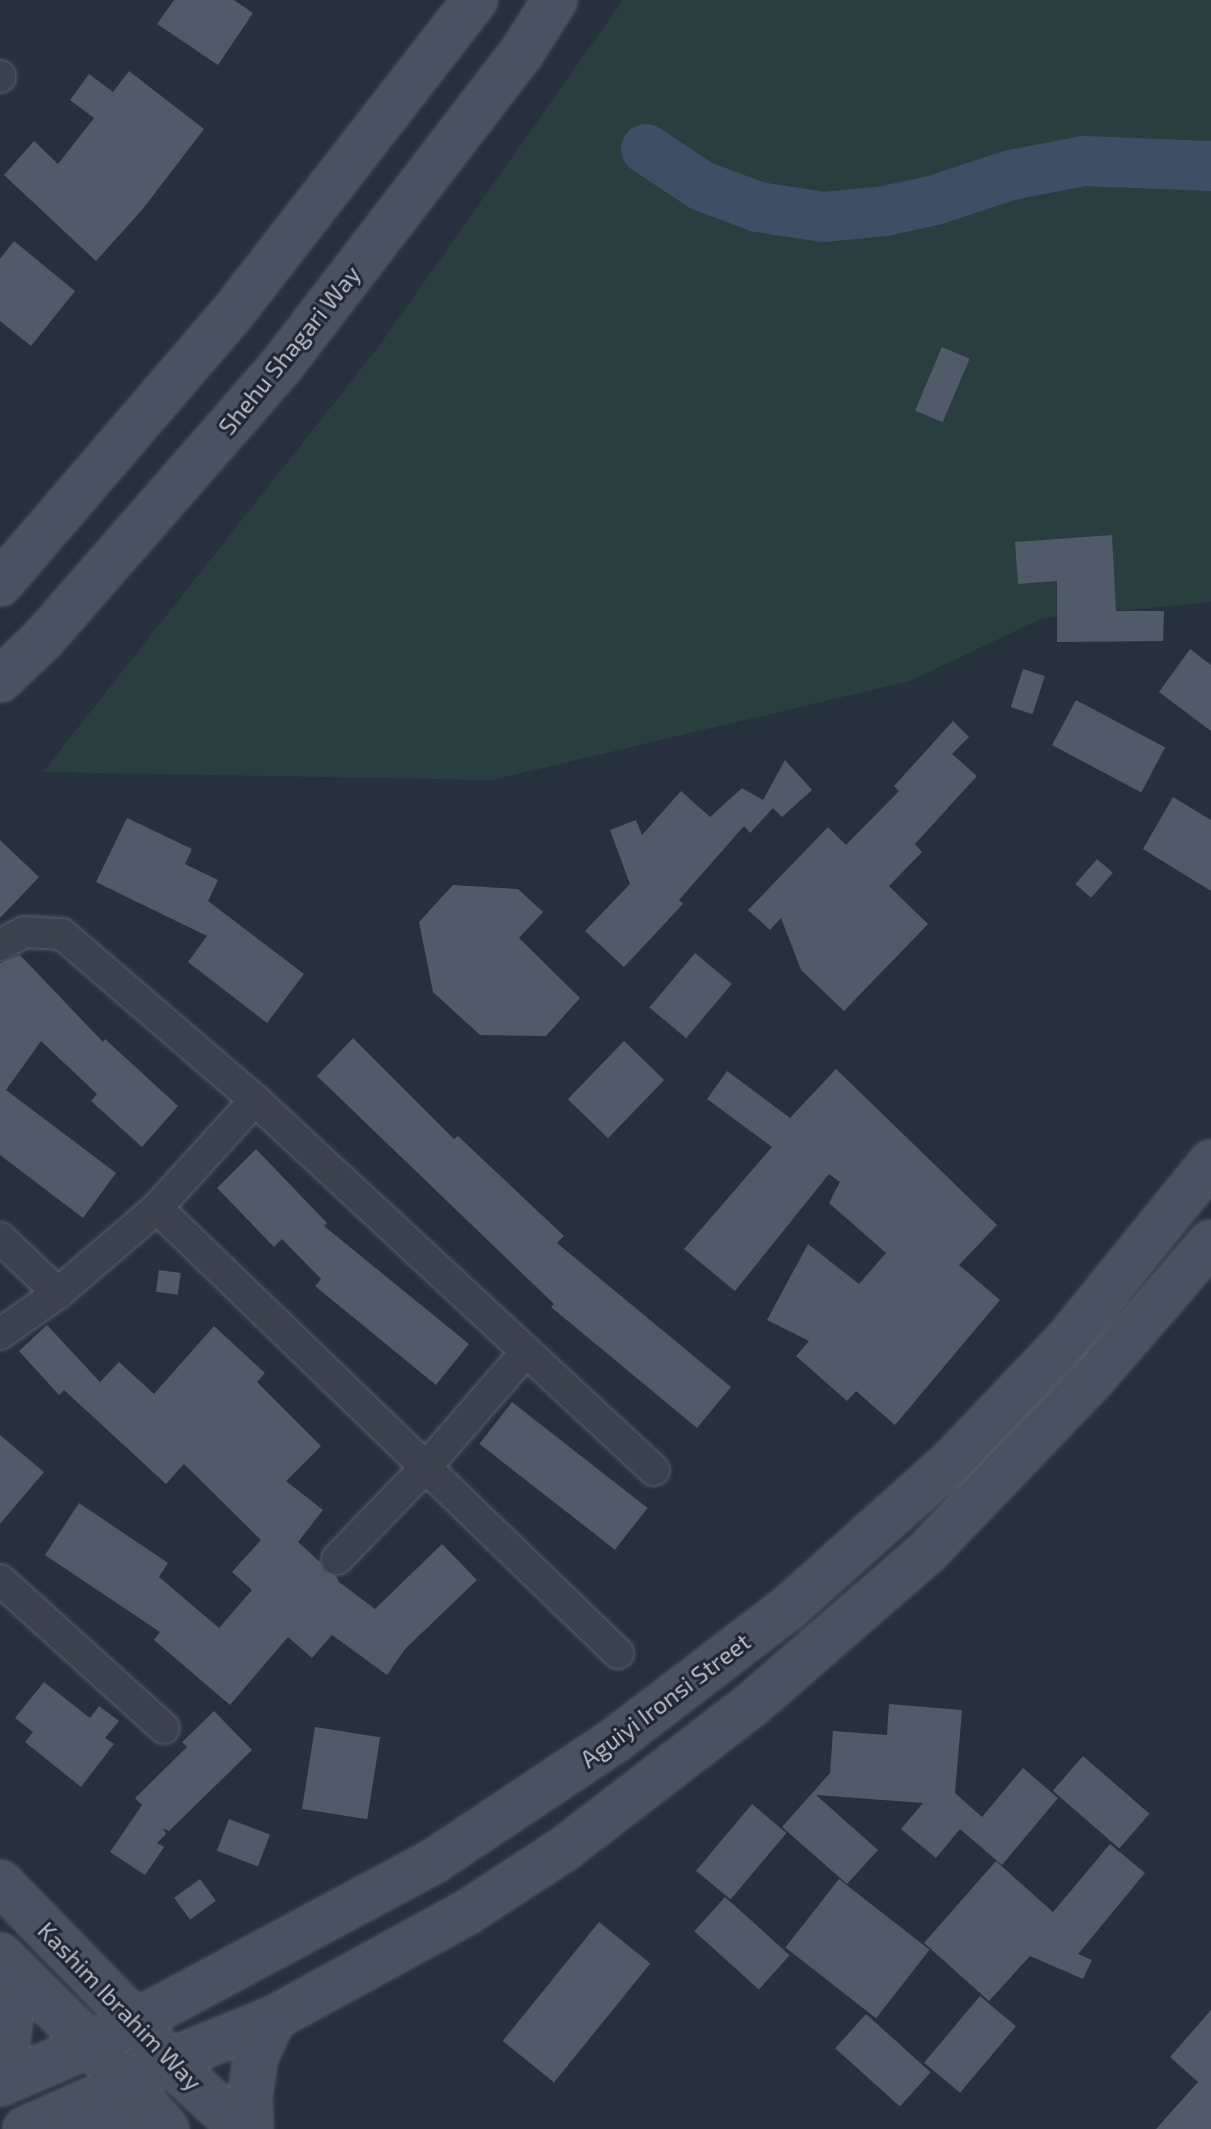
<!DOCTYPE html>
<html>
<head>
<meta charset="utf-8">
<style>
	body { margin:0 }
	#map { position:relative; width:1211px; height:2129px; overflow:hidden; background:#27313d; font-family:"Exo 2",sans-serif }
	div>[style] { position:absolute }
	.green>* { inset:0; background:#2a3e3f }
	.river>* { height:50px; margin:-25px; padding:0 25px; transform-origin:25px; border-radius:25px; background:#3e4e64 }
	.building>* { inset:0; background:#505a68; transform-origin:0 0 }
	.roads { filter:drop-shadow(0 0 2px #58606b) drop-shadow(0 0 2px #58606b) }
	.street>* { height:30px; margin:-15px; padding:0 15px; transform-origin:15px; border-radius:15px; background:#3a424d }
	.secondary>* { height:42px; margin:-21px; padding:0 21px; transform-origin:21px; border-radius:21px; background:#495260 }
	span { translate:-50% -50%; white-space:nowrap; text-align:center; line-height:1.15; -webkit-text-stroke:6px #1f2732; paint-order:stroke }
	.street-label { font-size:24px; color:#b7bec8 }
</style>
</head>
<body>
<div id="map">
	<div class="green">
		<i style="clip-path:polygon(623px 0,1211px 0,1211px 602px,1043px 618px,910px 681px,492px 780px,43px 772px,379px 346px)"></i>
	</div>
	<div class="river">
		<i style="left:646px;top:149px;width:67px;rotate:33.5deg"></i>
		<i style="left:702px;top:186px;width:60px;rotate:20.6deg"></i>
		<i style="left:758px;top:207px;width:66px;rotate:8.7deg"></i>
		<i style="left:823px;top:217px;width:62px;rotate:-5.5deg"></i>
		<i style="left:885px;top:211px;width:51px;rotate:-12.4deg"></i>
		<i style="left:935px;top:200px;width:80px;rotate:-18.2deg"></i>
		<i style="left:1011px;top:175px;width:74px;rotate:-10.9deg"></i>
		<i style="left:1084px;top:161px;width:127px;rotate:2.3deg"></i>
	</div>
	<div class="building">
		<i style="clip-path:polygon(174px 0,234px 0,253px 13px,218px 65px,157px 24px)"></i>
		<i style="clip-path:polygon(129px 71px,204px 129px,142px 210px,96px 261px,4px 175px,34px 141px,58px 164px,94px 118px,70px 100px,89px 74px,113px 92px)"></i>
		<i style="clip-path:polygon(14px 241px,75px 291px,31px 346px,0 321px,0 259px)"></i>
		<i style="left:942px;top:347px;width:30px;height:69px;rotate:23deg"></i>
		<i style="clip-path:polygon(1112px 535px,1116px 611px,1164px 611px,1163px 641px,1057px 642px,1057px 581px,1018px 584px,1015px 542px)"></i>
		<i style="clip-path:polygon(1190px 649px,1211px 665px,1211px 731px,1159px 692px)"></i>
		<i style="left:1023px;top:669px;width:23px;height:40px;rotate:18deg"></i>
		<i style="left:1076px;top:700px;width:101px;height:51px;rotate:28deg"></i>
		<i style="clip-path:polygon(953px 721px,969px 737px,952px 754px,977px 776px,915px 844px,922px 852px,889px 886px,928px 924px,844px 1011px,801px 970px,781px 918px,770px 930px,748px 910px,828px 827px,846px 845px,899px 791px,894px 786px)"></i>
		<i style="clip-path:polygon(785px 760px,812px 790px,782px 817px,773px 808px,750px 833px,744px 826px,679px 900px,683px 904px,624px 967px,585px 931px,630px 884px,610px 830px,636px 820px,642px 835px,681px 791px,710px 817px,742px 788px,763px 800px)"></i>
		<i style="clip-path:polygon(1173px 797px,1211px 820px,1211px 891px,1143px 849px)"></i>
		<i style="clip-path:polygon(127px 818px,192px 849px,185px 864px,218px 880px,208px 901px,304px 974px,267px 1023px,188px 962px,207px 936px,96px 882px)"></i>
		<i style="clip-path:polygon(0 840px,39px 877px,0 918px)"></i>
		<i style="left:1097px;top:859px;width:21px;height:33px;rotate:41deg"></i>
		<i style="clip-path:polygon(453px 885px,518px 889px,543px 912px,519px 938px,580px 998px,546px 1036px,480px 1035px,433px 992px,419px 922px)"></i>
		<i style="left:695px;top:953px;width:48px;height:71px;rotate:40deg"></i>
		<i style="clip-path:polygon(20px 955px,103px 1042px,105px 1039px,178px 1106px,142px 1147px,91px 1101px,97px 1094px,41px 1041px,6px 1090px,116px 1173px,83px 1218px,0 1155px,0 963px)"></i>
		<i style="clip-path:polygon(353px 1038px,454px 1139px,458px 1136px,564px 1236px,557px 1243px,731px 1387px,697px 1428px,551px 1307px,554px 1304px,317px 1076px)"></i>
		<i style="left:624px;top:1041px;width:56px;height:81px;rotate:44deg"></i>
		<i style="clip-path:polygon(836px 1069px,997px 1225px,959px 1265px,1000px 1300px,895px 1425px,856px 1391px,847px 1401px,796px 1356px,809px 1341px,767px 1320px,808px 1244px,859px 1284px,886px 1253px,829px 1203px,840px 1182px,829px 1174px,735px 1291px,684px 1249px,772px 1147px,707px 1099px,727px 1071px,790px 1118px)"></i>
		<i style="clip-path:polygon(256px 1149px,327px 1223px,324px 1226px,469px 1344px,436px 1385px,315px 1286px,321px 1279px,282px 1239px,274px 1247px,217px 1188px)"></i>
		<i style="left:159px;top:1270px;width:22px;height:22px;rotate:8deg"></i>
		<i style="clip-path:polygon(47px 1325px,100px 1382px,119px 1362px,154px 1394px,214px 1326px,265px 1373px,257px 1382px,321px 1446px,286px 1481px,323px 1510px,298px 1542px,320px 1562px,324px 1571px,336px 1576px,339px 1582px,375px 1609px,442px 1544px,477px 1580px,405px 1649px,387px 1675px,332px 1635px,312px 1658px,288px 1637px,230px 1705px,154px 1640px,160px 1632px,45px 1555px,79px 1503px,168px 1563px,159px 1577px,219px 1628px,252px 1590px,232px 1572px,261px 1540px,184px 1464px,166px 1484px,64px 1390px,59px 1395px,19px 1351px)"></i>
		<i style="left:512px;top:1402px;width:172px;height:53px;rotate:38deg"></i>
		<i style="clip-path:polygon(0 1435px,44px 1472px,0 1524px)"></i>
		<i style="clip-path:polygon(44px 1682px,90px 1718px,99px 1706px,119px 1721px,105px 1738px,114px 1744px,81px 1787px,25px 1742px,33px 1732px,15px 1718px)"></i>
		<i style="clip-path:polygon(889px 1704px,962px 1710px,955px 1793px,982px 1817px,1023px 1768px,1058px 1798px,1002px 1865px,960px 1829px,936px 1858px,901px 1829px,923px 1803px,816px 1795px,878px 1850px,847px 1884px,782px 1827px,830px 1773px,833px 1731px,887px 1735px)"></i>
		<i style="clip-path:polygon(214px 1711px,252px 1750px,169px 1831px,163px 1828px,166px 1834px,157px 1843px,164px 1847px,145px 1875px,110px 1852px,142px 1805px,135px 1798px,187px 1747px,182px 1742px)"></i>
		<i style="left:315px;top:1727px;width:66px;height:83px;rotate:9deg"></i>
		<i style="left:1083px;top:1756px;width:88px;height:46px;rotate:41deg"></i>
		<i style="left:752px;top:1804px;width:45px;height:87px;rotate:40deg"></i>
		<i style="left:229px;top:1819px;width:44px;height:34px;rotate:21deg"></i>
		<i style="clip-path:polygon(1110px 1844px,1145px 1873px,1078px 1954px,1092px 1960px,1083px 1979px,1030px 1956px,989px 2001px,924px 1943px,996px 1861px,1053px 1912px)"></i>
		<i style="left:200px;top:1879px;width:27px;height:32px;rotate:54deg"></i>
		<i style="left:839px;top:1879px;width:115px;height:87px;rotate:38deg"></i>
		<i style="left:725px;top:1897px;width:87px;height:46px;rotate:42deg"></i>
		<i style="left:599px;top:1922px;width:66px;height:153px;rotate:39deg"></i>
		<i style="left:980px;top:1996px;width:47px;height:87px;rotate:40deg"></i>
		<i style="clip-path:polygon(1211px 2010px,1211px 2129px,1156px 2129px,1198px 2082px,1170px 2057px)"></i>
		<i style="left:866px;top:2014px;width:87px;height:46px;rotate:42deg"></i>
	</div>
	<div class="roads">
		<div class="street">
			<i style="left:0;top:76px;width:1px;rotate:90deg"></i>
			<i style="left:0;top:945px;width:27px;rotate:-28deg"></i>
			<i style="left:24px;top:932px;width:38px;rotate:3deg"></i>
			<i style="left:62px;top:934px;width:255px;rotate:40.7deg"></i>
			<i style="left:255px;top:1100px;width:544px;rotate:42.84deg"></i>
			<i style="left:157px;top:1208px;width:641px;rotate:43.99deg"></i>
			<i style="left:0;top:1238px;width:80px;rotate:43.5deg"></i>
			<i style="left:0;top:1334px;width:71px;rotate:-35.3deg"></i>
			<i style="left:58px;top:1293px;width:130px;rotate:-40.6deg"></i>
			<i style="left:157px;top:1208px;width:146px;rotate:-47.8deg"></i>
			<i style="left:337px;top:1559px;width:127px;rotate:-46deg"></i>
			<i style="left:425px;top:1468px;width:154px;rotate:-49deg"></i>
			<i style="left:0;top:1580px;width:221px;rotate:42.1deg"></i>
		</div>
		<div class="secondary">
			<i style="left:0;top:584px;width:353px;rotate:-49.4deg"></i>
			<i style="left:230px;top:316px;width:400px;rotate:-52.2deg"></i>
			<i style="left:0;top:680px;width:59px;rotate:-43.6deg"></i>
			<i style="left:43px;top:639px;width:362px;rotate:-48.9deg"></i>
			<i style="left:281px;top:366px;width:392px;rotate:-52.5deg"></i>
			<i style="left:520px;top:55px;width:65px;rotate:-57.5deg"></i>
			<i style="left:0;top:1882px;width:194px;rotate:45.8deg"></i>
			<i style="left:135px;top:2021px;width:52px;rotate:50.5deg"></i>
			<i style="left:168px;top:2061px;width:100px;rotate:42.6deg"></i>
			<i style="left:0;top:1955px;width:128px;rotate:44.7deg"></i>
			<i style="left:91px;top:2045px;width:113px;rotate:47.9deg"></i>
			<i style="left:0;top:1979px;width:32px;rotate:68deg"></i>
			<i style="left:12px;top:2009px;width:46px;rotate:97.4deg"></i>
			<i style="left:6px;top:2055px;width:12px;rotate:121deg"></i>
			<i style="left:0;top:2084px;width:99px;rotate:-23.2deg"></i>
			<i style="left:91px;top:2045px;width:389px;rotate:-28.2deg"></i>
			<i style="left:434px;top:1861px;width:216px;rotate:-33.7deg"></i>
			<i style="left:614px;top:1741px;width:219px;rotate:-37.4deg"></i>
			<i style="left:788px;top:1608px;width:223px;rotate:-41.9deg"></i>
			<i style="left:954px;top:1459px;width:164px;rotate:-46.5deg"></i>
			<i style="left:1067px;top:1340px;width:229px;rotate:-51deg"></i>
			<i style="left:25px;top:2129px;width:111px;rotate:-23.8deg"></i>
			<i style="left:127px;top:2084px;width:47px;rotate:-29.3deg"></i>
			<i style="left:168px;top:2061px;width:114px;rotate:-22.1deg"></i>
			<i style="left:274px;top:2018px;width:219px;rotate:-28.7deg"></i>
			<i style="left:466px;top:1913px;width:117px;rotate:-33.1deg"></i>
			<i style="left:564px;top:1849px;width:235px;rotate:-37.6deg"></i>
			<i style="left:750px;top:1706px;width:236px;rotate:-41deg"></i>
			<i style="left:928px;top:1551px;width:237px;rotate:-46.2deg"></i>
			<i style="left:1092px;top:1380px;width:182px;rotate:-49.2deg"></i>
			<i style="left:49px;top:2129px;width:33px;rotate:-11deg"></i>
			<i style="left:81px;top:2123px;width:39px;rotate:9deg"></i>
			<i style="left:251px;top:2129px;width:33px;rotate:-92deg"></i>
			<i style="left:250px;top:2096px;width:40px;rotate:-81.5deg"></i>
			<i style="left:256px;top:2056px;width:42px;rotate:-64.7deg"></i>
		</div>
	</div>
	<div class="street-label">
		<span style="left:289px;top:350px;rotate:-51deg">Shehu Shagari Way</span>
		<span style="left:665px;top:1700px;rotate:-37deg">Aguiyi Ironsi Street</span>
		<span style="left:120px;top:2006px;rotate:46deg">Kashim Ibrahim Way</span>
	</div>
</div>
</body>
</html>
